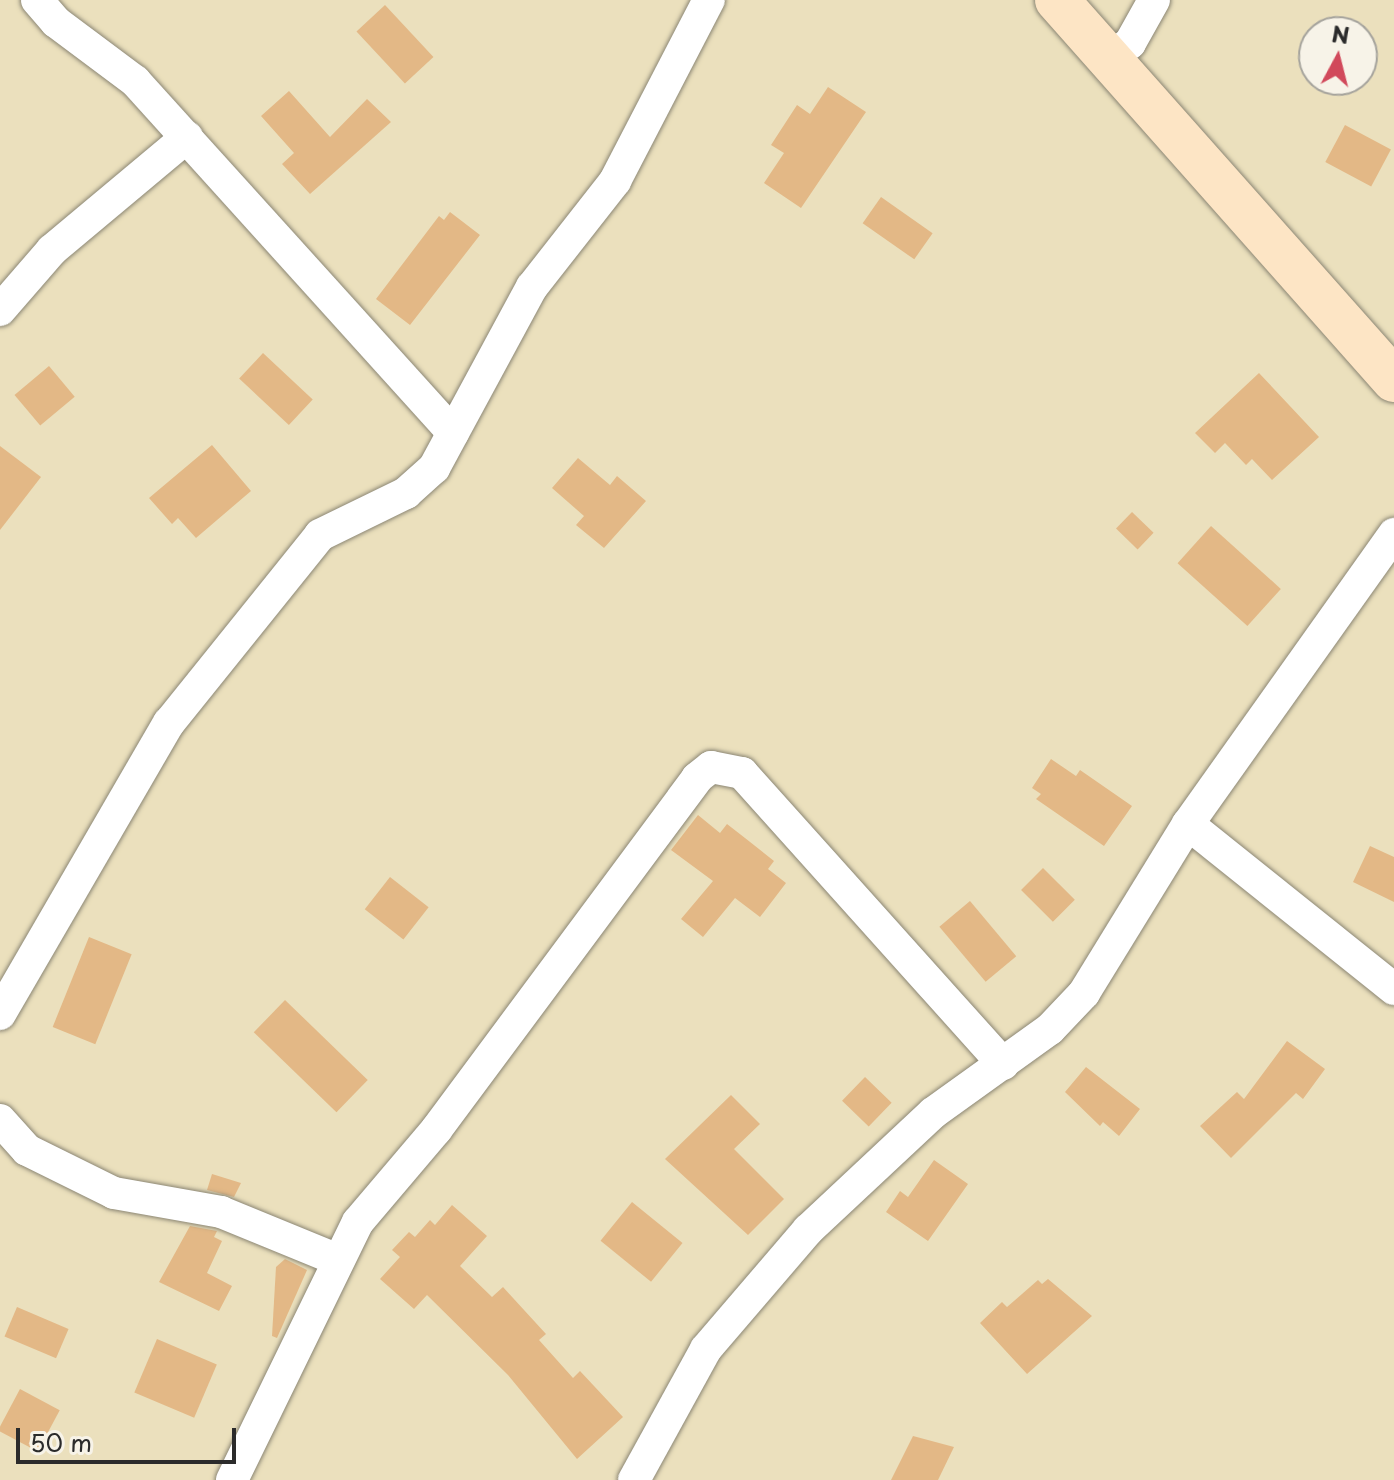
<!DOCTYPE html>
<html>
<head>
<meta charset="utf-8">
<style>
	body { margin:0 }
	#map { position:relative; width:1394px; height:1480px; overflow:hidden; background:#ebe0bd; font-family:"Playpen Sans",sans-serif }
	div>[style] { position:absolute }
	.building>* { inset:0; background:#e3b886; transform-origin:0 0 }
	.roads { filter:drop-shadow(0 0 2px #8b8674) drop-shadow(0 0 2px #8b8674) }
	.street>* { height:32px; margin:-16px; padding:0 16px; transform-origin:16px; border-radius:16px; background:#fff }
	.secondary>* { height:44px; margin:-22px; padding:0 22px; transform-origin:22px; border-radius:22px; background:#fde5c5 }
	span { translate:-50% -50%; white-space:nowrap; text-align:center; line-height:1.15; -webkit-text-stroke:7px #f7f3e8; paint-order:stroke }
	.north { position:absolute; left:1298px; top:16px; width:80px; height:80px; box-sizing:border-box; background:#f7f3e8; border:2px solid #a5a39c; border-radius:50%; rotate:7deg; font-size:22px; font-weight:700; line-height:32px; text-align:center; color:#2b2b2b }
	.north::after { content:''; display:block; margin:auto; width:28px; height:36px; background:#d1495b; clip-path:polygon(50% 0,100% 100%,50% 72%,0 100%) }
	.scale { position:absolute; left:16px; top:1428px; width:220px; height:36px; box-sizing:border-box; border:4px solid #2b2b2b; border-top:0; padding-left:10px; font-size:24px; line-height:28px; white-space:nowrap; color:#2b2b2b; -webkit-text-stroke:6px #f7f3e8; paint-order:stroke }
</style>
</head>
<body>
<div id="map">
	<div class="building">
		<i style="left:385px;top:5px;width:71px;height:39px;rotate:47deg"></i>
		<i style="clip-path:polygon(828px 87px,866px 112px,801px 208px,764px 183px,784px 153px,771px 145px,797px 105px,810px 114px)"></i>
		<i style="clip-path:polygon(289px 91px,330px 137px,367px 99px,391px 122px,310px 194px,282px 164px,294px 153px,261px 116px)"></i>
		<i style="left:1345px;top:125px;width:52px;height:42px;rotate:28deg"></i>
		<i style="left:881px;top:197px;width:63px;height:32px;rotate:35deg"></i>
		<i style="clip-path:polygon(450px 212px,480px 235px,410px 325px,376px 299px,439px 216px,444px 220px)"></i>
		<i style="left:263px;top:353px;width:68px;height:35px;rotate:43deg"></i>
		<i style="left:49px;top:366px;width:40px;height:45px;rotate:50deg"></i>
		<i style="clip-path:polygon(1259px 373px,1319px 437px,1272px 480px,1252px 459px,1246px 465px,1225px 443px,1215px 453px,1195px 433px)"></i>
		<i style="clip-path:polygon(212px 445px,251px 491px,196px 538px,178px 518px,172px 524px,149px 498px)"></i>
		<i style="clip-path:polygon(0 446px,41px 477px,0 530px)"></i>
		<i style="clip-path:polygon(578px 458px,610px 485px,617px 476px,646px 501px,604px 548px,576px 525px,584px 516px,552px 488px)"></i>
		<i style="left:1132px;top:512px;width:30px;height:23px;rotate:44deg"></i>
		<i style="left:1211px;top:526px;width:94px;height:50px;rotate:42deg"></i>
		<i style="clip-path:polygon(1051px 759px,1076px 776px,1080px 770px,1132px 806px,1104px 846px,1036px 799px,1041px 794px,1032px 788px)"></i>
		<i style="clip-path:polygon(698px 815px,720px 833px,727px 824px,745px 838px,774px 861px,768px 869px,786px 883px,760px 917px,735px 898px,703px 937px,681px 919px,713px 881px,671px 850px)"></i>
		<i style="clip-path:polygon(1370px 846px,1394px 857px,1394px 902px,1353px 882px)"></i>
		<i style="left:1043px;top:868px;width:45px;height:31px;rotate:45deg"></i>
		<i style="left:390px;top:877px;width:49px;height:41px;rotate:38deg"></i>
		<i style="left:970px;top:901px;width:72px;height:40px;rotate:50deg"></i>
		<i style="left:89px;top:937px;width:46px;height:97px;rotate:22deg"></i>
		<i style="left:285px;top:1000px;width:115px;height:45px;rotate:44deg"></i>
		<i style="clip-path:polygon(1287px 1041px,1325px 1069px,1303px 1099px,1296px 1093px,1231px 1158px,1200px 1126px,1237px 1092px,1244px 1099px)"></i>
		<i style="clip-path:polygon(1086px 1067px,1140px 1109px,1119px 1136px,1103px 1122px,1100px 1126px,1065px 1092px)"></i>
		<i style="left:865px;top:1077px;width:37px;height:33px;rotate:44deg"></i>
		<i style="clip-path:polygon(731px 1095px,760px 1124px,734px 1149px,784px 1199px,748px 1235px,665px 1159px)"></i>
		<i style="clip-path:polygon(934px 1160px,968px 1184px,928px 1241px,886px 1212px,900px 1191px,908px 1197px)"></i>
		<i style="clip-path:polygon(212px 1174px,241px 1183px,234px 1197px,207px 1190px)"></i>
		<i style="left:632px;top:1202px;width:65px;height:50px;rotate:39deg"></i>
		<i style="clip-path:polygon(452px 1205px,487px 1236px,460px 1266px,492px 1297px,503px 1287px,546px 1334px,539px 1340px,573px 1378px,580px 1371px,623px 1417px,577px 1459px,508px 1375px,427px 1295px,414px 1309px,380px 1279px,400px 1257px,392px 1250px,409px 1232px,415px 1237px,430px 1220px,435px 1225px)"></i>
		<i style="clip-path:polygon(190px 1226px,217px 1231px,214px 1237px,222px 1241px,207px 1273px,232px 1286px,219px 1311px,159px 1282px)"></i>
		<i style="clip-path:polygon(285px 1259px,307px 1270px,277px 1338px,272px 1336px,276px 1267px)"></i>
		<i style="clip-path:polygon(1048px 1279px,1092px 1316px,1027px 1374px,980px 1323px,1002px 1302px,1007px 1307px,1038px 1280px,1042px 1284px)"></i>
		<i style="left:17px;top:1307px;width:56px;height:32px;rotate:23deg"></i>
		<i style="left:157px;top:1339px;width:65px;height:58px;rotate:23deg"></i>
		<i style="left:20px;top:1389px;width:45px;height:47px;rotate:28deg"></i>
		<i style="clip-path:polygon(913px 1436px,954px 1447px,938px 1480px,891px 1480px)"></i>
	</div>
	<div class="roads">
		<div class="street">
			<i style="left:37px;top:0;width:29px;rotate:49deg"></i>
			<i style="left:56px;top:22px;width:99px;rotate:36.8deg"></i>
			<i style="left:135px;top:81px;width:474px;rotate:47.9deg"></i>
			<i style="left:1108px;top:59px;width:27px;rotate:-36deg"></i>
			<i style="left:1130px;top:43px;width:49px;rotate:-60.8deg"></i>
			<i style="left:0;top:310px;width:79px;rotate:-49.1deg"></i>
			<i style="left:52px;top:250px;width:176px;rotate:-39.9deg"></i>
			<i style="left:1188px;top:824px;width:264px;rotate:38.7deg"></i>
			<i style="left:0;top:1014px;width:337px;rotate:-59.9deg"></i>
			<i style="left:169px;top:723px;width:241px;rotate:-51.2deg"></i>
			<i style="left:320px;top:535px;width:96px;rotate:-26deg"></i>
			<i style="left:406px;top:493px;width:38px;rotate:-42deg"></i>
			<i style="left:434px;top:468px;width:206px;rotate:-61.6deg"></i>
			<i style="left:532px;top:287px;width:135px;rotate:-51.9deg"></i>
			<i style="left:615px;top:181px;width:204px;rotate:-62.6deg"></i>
			<i style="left:0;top:1120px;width:40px;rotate:48deg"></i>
			<i style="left:27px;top:1150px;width:97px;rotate:26.3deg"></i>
			<i style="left:114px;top:1193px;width:109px;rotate:10.1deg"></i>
			<i style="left:221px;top:1212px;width:126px;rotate:22.3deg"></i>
			<i style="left:232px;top:1480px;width:287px;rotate:-64deg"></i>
			<i style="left:358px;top:1222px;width:121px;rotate:-49.7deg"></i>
			<i style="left:436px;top:1130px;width:438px;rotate:-53.4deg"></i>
			<i style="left:697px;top:778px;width:18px;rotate:-38deg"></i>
			<i style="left:711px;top:767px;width:32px;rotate:11deg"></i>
			<i style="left:742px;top:773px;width:391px;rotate:48.1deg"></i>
			<i style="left:634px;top:1480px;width:149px;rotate:-61.2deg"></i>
			<i style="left:706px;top:1349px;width:157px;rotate:-49.4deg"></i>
			<i style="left:808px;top:1230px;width:171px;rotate:-43.1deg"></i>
			<i style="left:933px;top:1113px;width:144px;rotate:-35.7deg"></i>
			<i style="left:1050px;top:1029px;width:50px;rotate:-46.6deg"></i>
			<i style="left:1084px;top:993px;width:198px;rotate:-58.4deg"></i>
			<i style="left:1188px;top:824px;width:356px;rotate:-54.6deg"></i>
		</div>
		<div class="secondary">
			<i style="left:1057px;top:0;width:508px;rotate:48.43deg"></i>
		</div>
	</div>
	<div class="north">N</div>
	<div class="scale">50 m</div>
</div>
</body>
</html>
